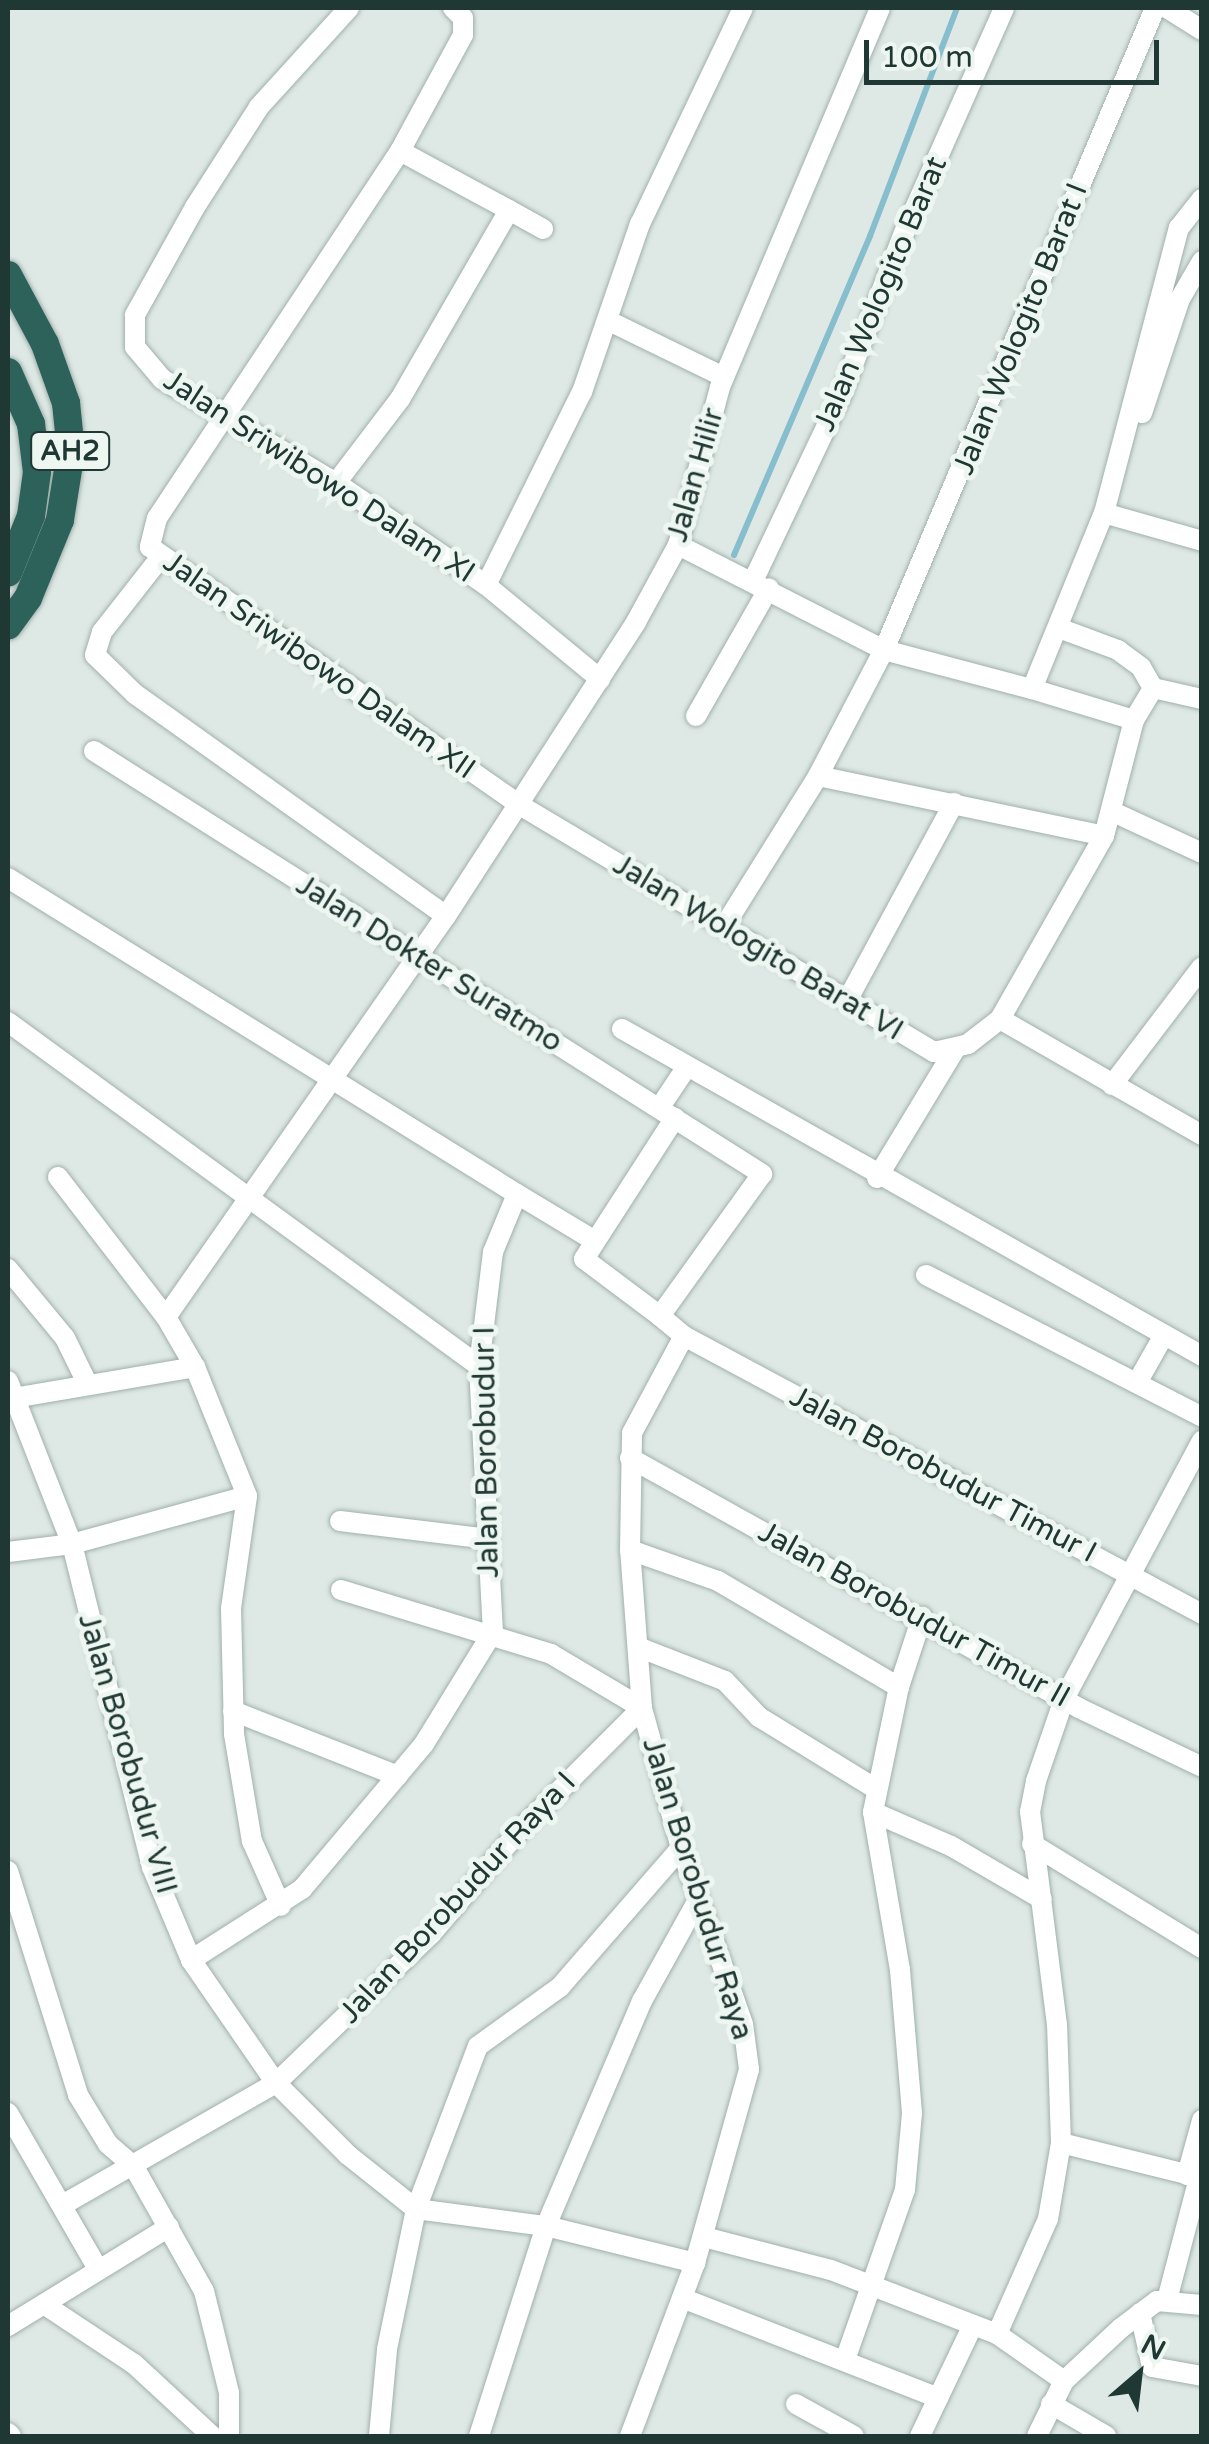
<!DOCTYPE html>
<html>
<head>
<meta charset="utf-8">
<style>
	body { margin:0 }
	#map { position:relative; width:1209px; height:2444px; overflow:hidden; background:#dee9e5; font-family:"Varela Round",sans-serif }
	div>[style] { position:absolute }
	.stream>* { height:6px; margin:-3px; padding:0 3px; transform-origin:3px; border-radius:3px; background:#87becd }
	.roads { filter:drop-shadow(0 0 2px #a1b0ac) drop-shadow(0 0 2px #a1b0ac) }
	.minor>* { height:20px; margin:-10px; padding:0 10px; transform-origin:10px; border-radius:10px; background:#fff }
	.highway>* { height:28px; margin:-14px; padding:0 14px; transform-origin:14px; border-radius:14px; background:#2d625a }
	span { translate:-50% -50%; white-space:nowrap; text-align:center; line-height:1.15; -webkit-text-stroke:10px #eef6f2; paint-order:stroke }
	.shield-label span { padding:2px 8px; background:#eef6f2; border:2px solid; border-radius:8px; -webkit-text-stroke-width:0 }
	.shield-label { font-size:28px; color:#203833; font-weight:700 }
	.street-label { font-size:30px; color:#203833 }
	.frame { position:absolute; inset:0; border:10px solid #203833; pointer-events:none }
	.north { position:absolute; left:1089px; top:2324px; width:100px; height:100px; -webkit-text-stroke:8px #eef6f2; paint-order:stroke; rotate:28deg; font-size:28px; font-weight:700; line-height:40px; text-align:center; color:#203833 }
	.north::after { content:''; display:block; margin:auto; width:35px; height:45px; background:#203833; clip-path:polygon(50% 0,100% 100%,50% 72%,0 100%) }
	.scale { position:absolute; left:864px; top:40px; width:295px; height:45px; box-sizing:border-box; border:5px solid #203833; border-top:0; padding-left:12px; font-size:30px; line-height:35px; white-space:nowrap; color:#203833; -webkit-text-stroke:8px #eef6f2; paint-order:stroke }
</style>
</head>
<body>
<div id="map">
	<div class="stream">
		<i style="left:734px;top:555px;width:347px;rotate:-66.9deg"></i>
		<i style="left:870px;top:236px;width:244px;rotate:-69.1deg"></i>
	</div>
	<div class="roads">
		<div class="minor">
			<i style="left:349px;top:8px;width:134px;rotate:132.3deg"></i>
			<i style="left:259px;top:107px;width:119px;rotate:122.6deg"></i>
			<i style="left:195px;top:207px;width:124px;rotate:119.1deg"></i>
			<i style="left:135px;top:315px;width:32px;rotate:90deg"></i>
			<i style="left:135px;top:347px;width:42px;rotate:49.8deg"></i>
			<i style="left:162px;top:379px;width:203px;rotate:30.9deg"></i>
			<i style="left:336px;top:483px;width:181px;rotate:34.2deg"></i>
			<i style="left:486px;top:585px;width:148px;rotate:39.5deg"></i>
			<i style="left:453px;top:8px;width:14px;rotate:45deg"></i>
			<i style="left:463px;top:18px;width:17px;rotate:90deg"></i>
			<i style="left:463px;top:35px;width:132px;rotate:118.5deg"></i>
			<i style="left:400px;top:151px;width:440px;rotate:123.5deg"></i>
			<i style="left:157px;top:518px;width:30px;rotate:104deg"></i>
			<i style="left:150px;top:547px;width:449px;rotate:34.9deg"></i>
			<i style="left:518px;top:804px;width:484px;rotate:30.8deg"></i>
			<i style="left:934px;top:1052px;width:35px;rotate:-13deg"></i>
			<i style="left:968px;top:1044px;width:41px;rotate:-38deg"></i>
			<i style="left:1000px;top:1019px;width:210px;rotate:-60.4deg"></i>
			<i style="left:1104px;top:836px;width:120px;rotate:-75.5deg"></i>
			<i style="left:1134px;top:720px;width:37px;rotate:-59deg"></i>
			<i style="left:1153px;top:688px;width:24px;rotate:-120deg"></i>
			<i style="left:1141px;top:667px;width:29px;rotate:-144deg"></i>
			<i style="left:1118px;top:650px;width:63px;rotate:-159.6deg"></i>
			<i style="left:1167px;top:8px;width:41px;rotate:32.2deg"></i>
			<i style="left:509px;top:210px;width:39px;rotate:29deg"></i>
			<i style="left:607px;top:320px;width:130px;rotate:26deg"></i>
			<i style="left:1142px;top:413px;width:120px;rotate:-71.6deg"></i>
			<i style="left:1180px;top:299px;width:44px;rotate:-59.9deg"></i>
			<i style="left:336px;top:483px;width:106px;rotate:-52.7deg"></i>
			<i style="left:400px;top:399px;width:218px;rotate:-60deg"></i>
			<i style="left:509px;top:210px;width:124px;rotate:-151.6deg"></i>
			<i style="left:1104px;top:513px;width:102px;rotate:15.9deg"></i>
			<i style="left:678px;top:545px;width:231px;rotate:27deg"></i>
			<i style="left:884px;top:650px;width:153px;rotate:14.8deg"></i>
			<i style="left:160px;top:558px;width:94px;rotate:128.1deg"></i>
			<i style="left:102px;top:632px;width:24px;rotate:107deg"></i>
			<i style="left:95px;top:655px;width:56px;rotate:44.3deg"></i>
			<i style="left:135px;top:694px;width:382px;rotate:35.5deg"></i>
			<i style="left:754px;top:579px;width:203px;rotate:-64.6deg"></i>
			<i style="left:841px;top:396px;width:175px;rotate:-68.9deg"></i>
			<i style="left:904px;top:233px;width:246px;rotate:-66deg"></i>
			<i style="left:486px;top:585px;width:216px;rotate:-63.6deg"></i>
			<i style="left:582px;top:392px;width:178px;rotate:-71deg"></i>
			<i style="left:640px;top:224px;width:239px;rotate:-64.5deg"></i>
			<i style="left:1153px;top:688px;width:50px;rotate:12.7deg"></i>
			<i style="left:696px;top:716px;width:147px;rotate:-60.3deg"></i>
			<i style="left:1134px;top:720px;width:107px;rotate:-163.1deg"></i>
			<i style="left:1032px;top:689px;width:190px;rotate:-67.8deg"></i>
			<i style="left:1104px;top:513px;width:295px;rotate:-75.3deg"></i>
			<i style="left:1179px;top:228px;width:37px;rotate:-52deg"></i>
			<i style="left:94px;top:751px;width:791px;rotate:32.34deg"></i>
			<i style="left:762px;top:1174px;width:175px;rotate:125.7deg"></i>
			<i style="left:660px;top:1316px;width:31px;rotate:40deg"></i>
			<i style="left:684px;top:1336px;width:588px;rotate:28.22deg"></i>
			<i style="left:818px;top:776px;width:292px;rotate:11.8deg"></i>
			<i style="left:1111px;top:811px;width:100px;rotate:24.8deg"></i>
			<i style="left:8px;top:878px;width:599px;rotate:31.83deg"></i>
			<i style="left:517px;top:1194px;width:63px;rotate:112.5deg"></i>
			<i style="left:493px;top:1252px;width:115px;rotate:97deg"></i>
			<i style="left:479px;top:1366px;width:266px;rotate:87deg"></i>
			<i style="left:725px;top:925px;width:176px;rotate:-58deg"></i>
			<i style="left:818px;top:776px;width:142px;rotate:-62.4deg"></i>
			<i style="left:884px;top:650px;width:697px;rotate:-67.11deg"></i>
			<i style="left:848px;top:999px;width:223px;rotate:-61.6deg"></i>
			<i style="left:1000px;top:1019px;width:233px;rotate:29.9deg"></i>
			<i style="left:8px;top:1022px;width:583px;rotate:36.14deg"></i>
			<i style="left:622px;top:1029px;width:666px;rotate:29.41deg"></i>
			<i style="left:1112px;top:1085px;width:148px;rotate:-52.7deg"></i>
			<i style="left:660px;top:1107px;width:47px;rotate:-56.3deg"></i>
			<i style="left:58px;top:1177px;width:177px;rotate:52.4deg"></i>
			<i style="left:166px;top:1317px;width:58px;rotate:59.9deg"></i>
			<i style="left:195px;top:1367px;width:139px;rotate:68deg"></i>
			<i style="left:247px;top:1496px;width:114px;rotate:98.1deg"></i>
			<i style="left:231px;top:1609px;width:125px;rotate:88.6deg"></i>
			<i style="left:234px;top:1734px;width:109px;rotate:80.5deg"></i>
			<i style="left:252px;top:1841px;width:71px;rotate:66deg"></i>
			<i style="left:877px;top:1178px;width:149px;rotate:-58.8deg"></i>
			<i style="left:517px;top:1194px;width:87px;rotate:31deg"></i>
			<i style="left:8px;top:1269px;width:89px;rotate:50.4deg"></i>
			<i style="left:65px;top:1338px;width:52px;rotate:63.9deg"></i>
			<i style="left:926px;top:1275px;width:310px;rotate:27.2deg"></i>
			<i style="left:660px;top:1316px;width:95px;rotate:-143.1deg"></i>
			<i style="left:584px;top:1259px;width:168px;rotate:-57.2deg"></i>
			<i style="left:166px;top:1317px;width:489px;rotate:-55.1deg"></i>
			<i style="left:446px;top:916px;width:350px;rotate:-57.1deg"></i>
			<i style="left:636px;top:622px;width:88px;rotate:-61.4deg"></i>
			<i style="left:678px;top:545px;width:163px;rotate:-75.1deg"></i>
			<i style="left:720px;top:387px;width:411px;rotate:-67.1deg"></i>
			<i style="left:8px;top:1381px;width:175px;rotate:68.6deg"></i>
			<i style="left:72px;top:1544px;width:333px;rotate:76.1deg"></i>
			<i style="left:152px;top:1867px;width:101px;rotate:67.2deg"></i>
			<i style="left:191px;top:1960px;width:150px;rotate:55.4deg"></i>
			<i style="left:276px;top:2083px;width:102px;rotate:45deg"></i>
			<i style="left:348px;top:2155px;width:87px;rotate:38.5deg"></i>
			<i style="left:416px;top:2209px;width:131px;rotate:7.5deg"></i>
			<i style="left:546px;top:2226px;width:154px;rotate:13.9deg"></i>
			<i style="left:1138px;top:1381px;width:53px;rotate:-60.5deg"></i>
			<i style="left:8px;top:1399px;width:190px;rotate:-9.7deg"></i>
			<i style="left:630px;top:1458px;width:514px;rotate:29.11deg"></i>
			<i style="left:1079px;top:1708px;width:136px;rotate:25.6deg"></i>
			<i style="left:340px;top:1521px;width:150px;rotate:6.9deg"></i>
			<i style="left:630px;top:1550px;width:93px;rotate:19.4deg"></i>
			<i style="left:718px;top:1581px;width:210px;rotate:30.4deg"></i>
			<i style="left:8px;top:1552px;width:64px;rotate:-7.1deg"></i>
			<i style="left:72px;top:1544px;width:181px;rotate:-15.3deg"></i>
			<i style="left:341px;top:1590px;width:220px;rotate:16.9deg"></i>
			<i style="left:551px;top:1654px;width:106px;rotate:30.7deg"></i>
			<i style="left:638px;top:1647px;width:93px;rotate:21.3deg"></i>
			<i style="left:725px;top:1681px;width:50px;rotate:46.6deg"></i>
			<i style="left:759px;top:1717px;width:137px;rotate:31.6deg"></i>
			<i style="left:233px;top:1711px;width:177px;rotate:21.5deg"></i>
			<i style="left:873px;top:1812px;width:85px;rotate:23.6deg"></i>
			<i style="left:951px;top:1846px;width:105px;rotate:30.2deg"></i>
			<i style="left:1032px;top:1844px;width:199px;rotate:31.5deg"></i>
			<i style="left:8px;top:1871px;width:235px;rotate:72.6deg"></i>
			<i style="left:78px;top:2095px;width:57px;rotate:58.5deg"></i>
			<i style="left:108px;top:2144px;width:35px;rotate:41deg"></i>
			<i style="left:134px;top:2167px;width:142px;rotate:60.6deg"></i>
			<i style="left:204px;top:2291px;width:105px;rotate:76.2deg"></i>
			<i style="left:229px;top:2393px;width:43px;rotate:90deg"></i>
			<i style="left:191px;top:1960px;width:132px;rotate:-32.6deg"></i>
			<i style="left:302px;top:1889px;width:189px;rotate:-49.9deg"></i>
			<i style="left:424px;top:1744px;width:132px;rotate:-58.4deg"></i>
			<i style="left:8px;top:2113px;width:180px;rotate:60deg"></i>
			<i style="left:1061px;top:2143px;width:145px;rotate:13.9deg"></i>
			<i style="left:1187px;top:2175px;width:57px;rotate:-74.7deg"></i>
			<i style="left:64px;top:2204px;width:244px;rotate:-29.7deg"></i>
			<i style="left:276px;top:2083px;width:215px;rotate:-43.9deg"></i>
			<i style="left:431px;top:1934px;width:134px;rotate:-49.5deg"></i>
			<i style="left:518px;top:1832px;width:175px;rotate:-45deg"></i>
			<i style="left:704px;top:2237px;width:131px;rotate:14.6deg"></i>
			<i style="left:831px;top:2270px;width:178px;rotate:21.1deg"></i>
			<i style="left:997px;top:2334px;width:82px;rotate:35deg"></i>
			<i style="left:682px;top:2298px;width:275px;rotate:21.3deg"></i>
			<i style="left:1167px;top:2300px;width:126px;rotate:-75.3deg"></i>
			<i style="left:45px;top:2305px;width:107px;rotate:33.5deg"></i>
			<i style="left:134px;top:2364px;width:106px;rotate:42.7deg"></i>
			<i style="left:1140px;top:2313px;width:55px;rotate:77.5deg"></i>
			<i style="left:1152px;top:2367px;width:51px;rotate:10.2deg"></i>
			<i style="left:8px;top:2326px;width:189px;rotate:-31.6deg"></i>
			<i style="left:997px;top:2334px;width:126px;rotate:-66.1deg"></i>
			<i style="left:1048px;top:2219px;width:77px;rotate:-80.3deg"></i>
			<i style="left:1061px;top:2143px;width:118px;rotate:-91.9deg"></i>
			<i style="left:1057px;top:2025px;width:215px;rotate:-97.2deg"></i>
			<i style="left:1030px;top:1812px;width:32px;rotate:-79deg"></i>
			<i style="left:1036px;top:1781px;width:87px;rotate:-71.1deg"></i>
			<i style="left:1064px;top:1699px;width:293px;rotate:-61.9deg"></i>
			<i style="left:845px;top:2360px;width:180px;rotate:-70.6deg"></i>
			<i style="left:905px;top:2190px;width:77px;rotate:-84.8deg"></i>
			<i style="left:912px;top:2113px;width:144px;rotate:-94.8deg"></i>
			<i style="left:900px;top:1970px;width:160px;rotate:-99.7deg"></i>
			<i style="left:873px;top:1812px;width:128px;rotate:-78.3deg"></i>
			<i style="left:899px;top:1687px;width:74px;rotate:-71.8deg"></i>
			<i style="left:796px;top:2404px;width:66px;rotate:28.9deg"></i>
			<i style="left:1051px;top:2404px;width:64px;rotate:30.2deg"></i>
			<i style="left:8px;top:2433px;width:4px;rotate:45deg"></i>
			<i style="left:379px;top:2436px;width:87px;rotate:-84.7deg"></i>
			<i style="left:387px;top:2349px;width:143px;rotate:-78.3deg"></i>
			<i style="left:416px;top:2209px;width:174px;rotate:-69.2deg"></i>
			<i style="left:478px;top:2046px;width:101px;rotate:-35.7deg"></i>
			<i style="left:560px;top:1987px;width:184px;rotate:-49deg"></i>
			<i style="left:479px;top:2436px;width:220px;rotate:-72.3deg"></i>
			<i style="left:546px;top:2226px;width:245px;rotate:-66.9deg"></i>
			<i style="left:642px;top:2001px;width:115px;rotate:-61deg"></i>
			<i style="left:630px;top:2436px;width:185px;rotate:-69.4deg"></i>
			<i style="left:695px;top:2263px;width:201px;rotate:-74.4deg"></i>
			<i style="left:749px;top:2069px;width:45px;rotate:-97.6deg"></i>
			<i style="left:743px;top:2024px;width:187px;rotate:-109.4deg"></i>
			<i style="left:681px;top:1848px;width:145px;rotate:-105.6deg"></i>
			<i style="left:642px;top:1708px;width:158px;rotate:-94.3deg"></i>
			<i style="left:630px;top:1550px;width:117px;rotate:-89deg"></i>
			<i style="left:632px;top:1433px;width:110px;rotate:-61.8deg"></i>
			<i style="left:920px;top:2436px;width:123px;rotate:-64.5deg"></i>
			<i style="left:1037px;top:2436px;width:61px;rotate:-63.9deg"></i>
			<i style="left:1064px;top:2381px;width:78px;rotate:-42.9deg"></i>
			<i style="left:1121px;top:2328px;width:45px;rotate:-36.9deg"></i>
			<i style="left:1157px;top:2301px;width:45px;rotate:5.1deg"></i>
		</div>
		<div class="highway">
			<i style="left:8px;top:275px;width:78px;rotate:61.8deg"></i>
			<i style="left:45px;top:344px;width:63px;rotate:70.4deg"></i>
			<i style="left:66px;top:403px;width:48px;rotate:84.1deg"></i>
			<i style="left:71px;top:451px;width:70px;rotate:99.1deg"></i>
			<i style="left:60px;top:520px;width:84px;rotate:112.3deg"></i>
			<i style="left:28px;top:598px;width:34px;rotate:126deg"></i>
			<i style="left:8px;top:372px;width:57px;rotate:66.1deg"></i>
			<i style="left:31px;top:424px;width:48px;rotate:82.9deg"></i>
			<i style="left:37px;top:472px;width:44px;rotate:97.8deg"></i>
			<i style="left:31px;top:516px;width:61px;rotate:112deg"></i>
		</div>
	</div>
	<div class="shield-label">
		<span style="left:70px;top:451px">AH2</span>
	</div>
	<div class="street-label">
		<span style="left:881px;top:294px;rotate:-67deg">Jalan Wologito Barat</span>
		<span style="left:1021px;top:329px;rotate:-68deg">Jalan Wologito Barat I</span>
		<span style="left:696px;top:475px;rotate:-74deg">Jalan Hilir</span>
		<span style="left:319px;top:477px;rotate:33deg">Jalan Sriwibowo Dalam XI</span>
		<span style="left:319px;top:666px;rotate:35deg">Jalan Sriwibowo Dalam XII</span>
		<span style="left:758px;top:948px;rotate:31deg">Jalan Wologito Barat VI</span>
		<span style="left:429px;top:964px;rotate:32deg">Jalan Dokter Suratmo</span>
		<span style="left:487px;top:1452px;rotate:-91deg">Jalan Borobudur I</span>
		<span style="left:943px;top:1475px;rotate:28deg">Jalan Borobudur Timur I</span>
		<span style="left:914px;top:1615px;rotate:29deg">Jalan Borobudur Timur II</span>
		<span style="left:127px;top:1754px;rotate:74deg">Jalan Borobudur VIII</span>
		<span style="left:697px;top:1889px;rotate:73deg">Jalan Borobudur Raya</span>
		<span style="left:458px;top:1898px;rotate:-47deg">Jalan Borobudur Raya I</span>
	</div>
	<div class="frame"></div>
	<div class="north">N</div>
	<div class="scale">100 m</div>
</div>
</body>
</html>
